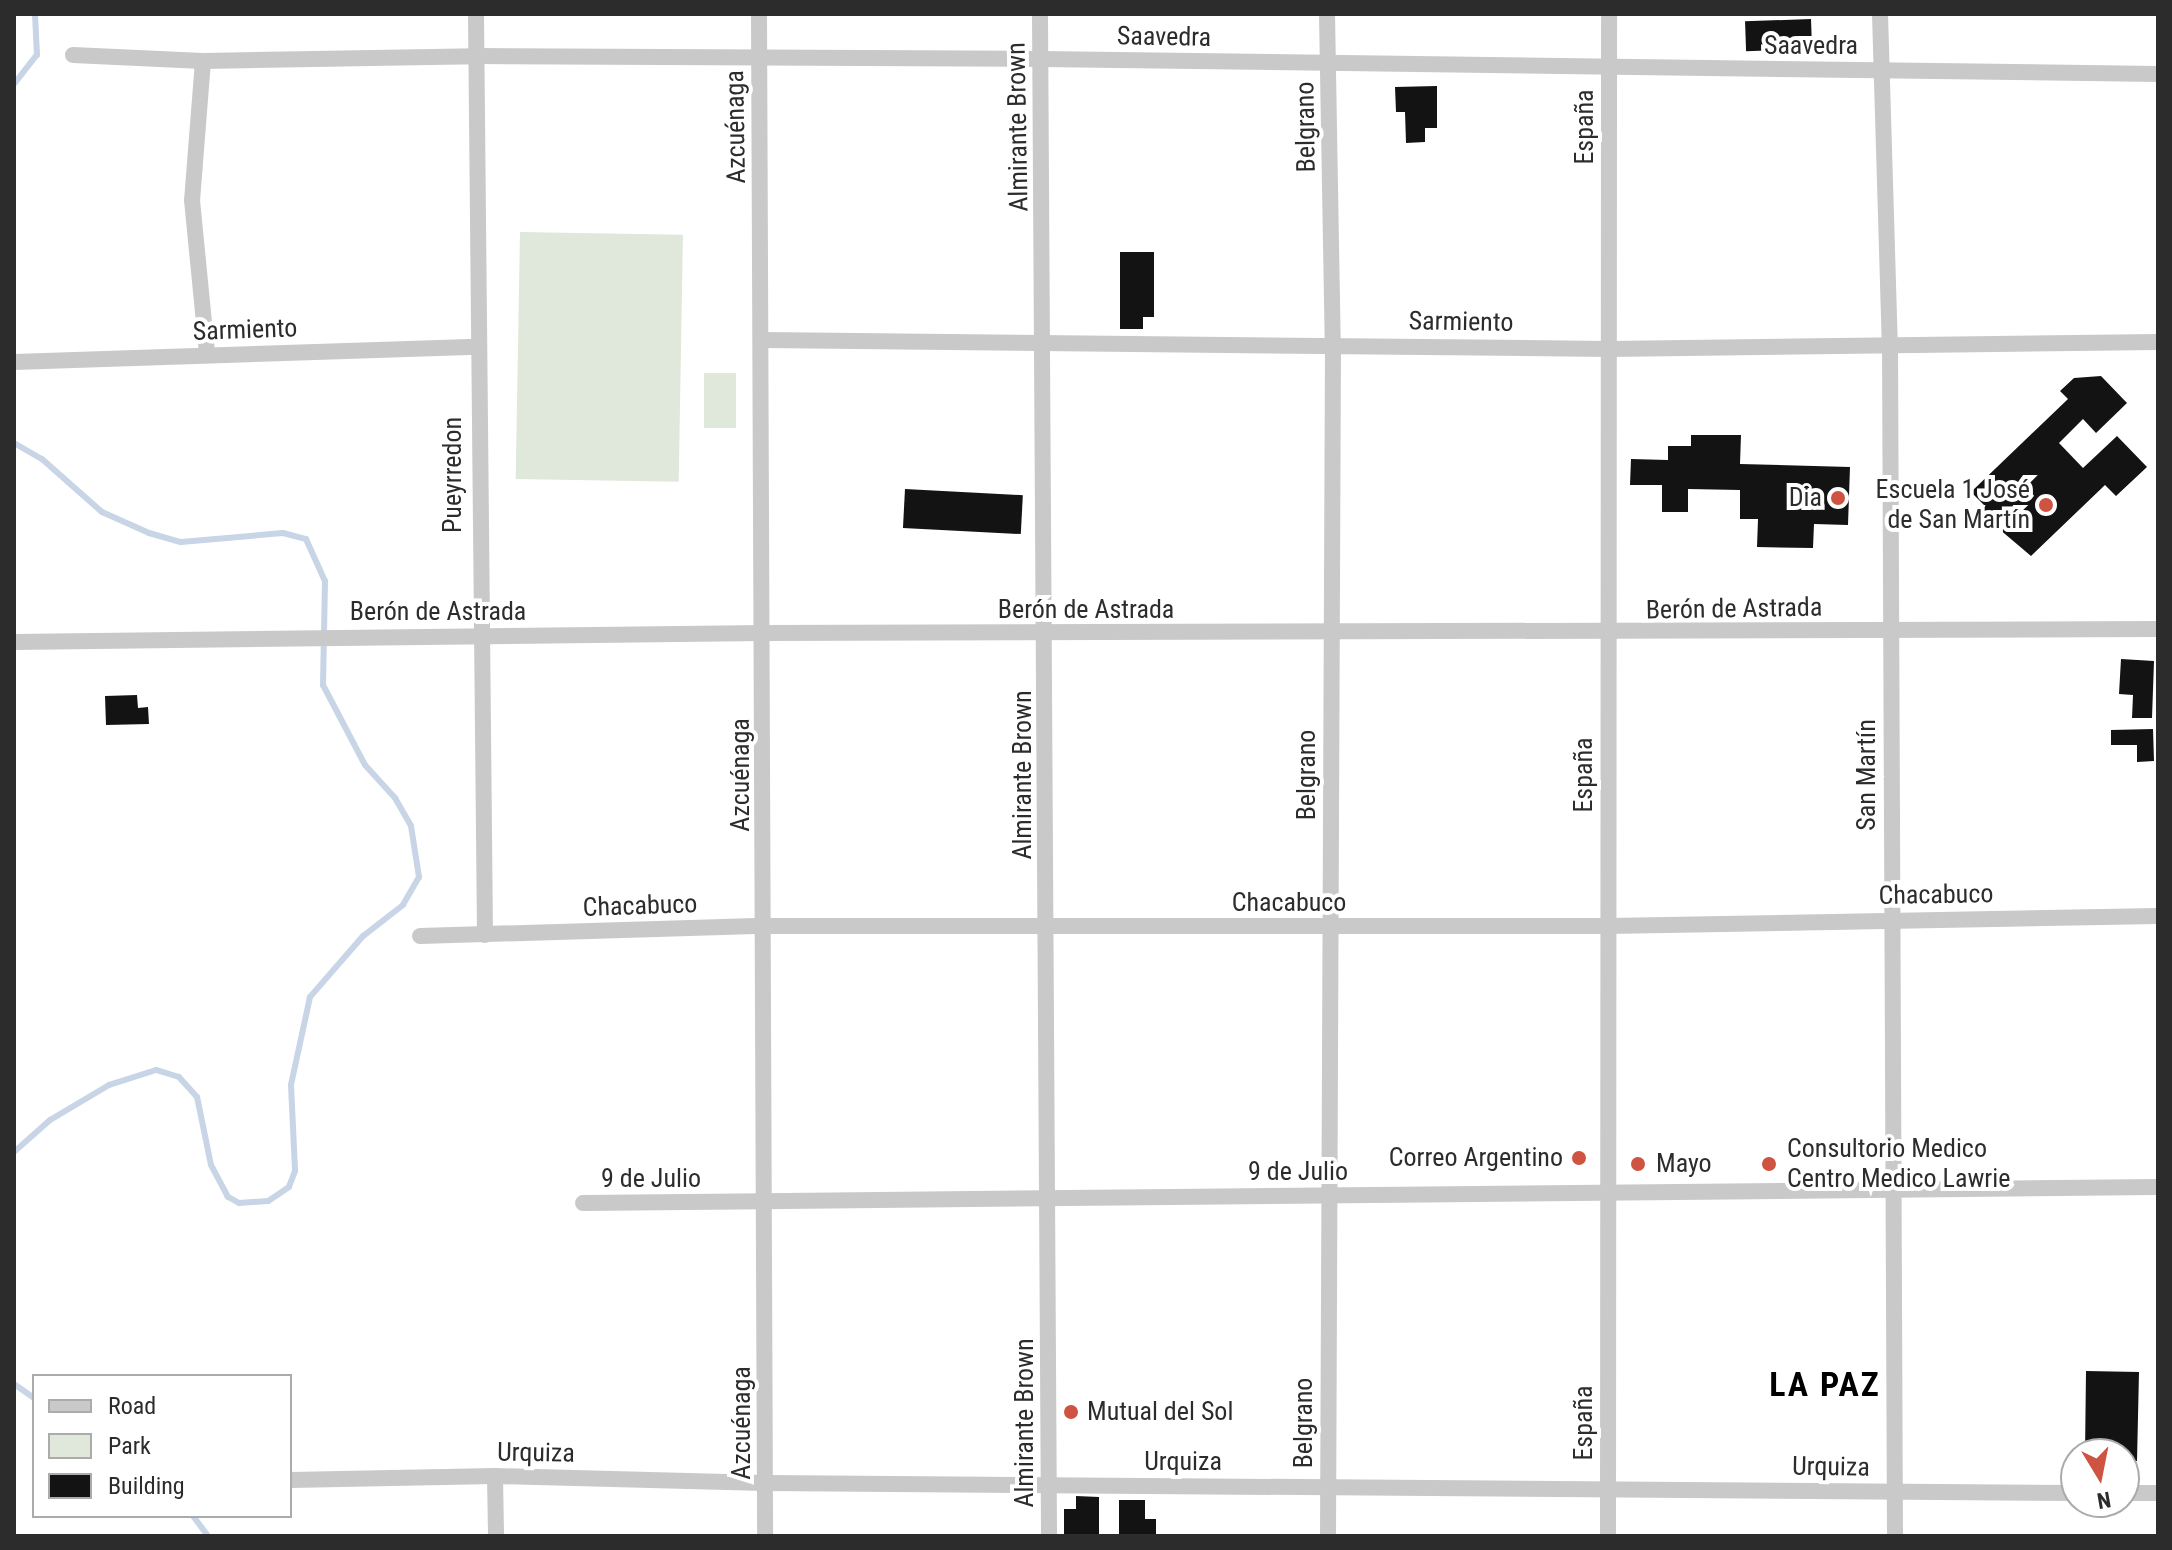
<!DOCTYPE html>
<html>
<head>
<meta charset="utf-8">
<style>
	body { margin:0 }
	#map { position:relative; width:2172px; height:1550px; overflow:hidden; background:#fff; font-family:"Roboto Condensed",sans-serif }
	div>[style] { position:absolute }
	.green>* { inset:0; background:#dfe8da; transform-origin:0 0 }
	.stream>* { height:6px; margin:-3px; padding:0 3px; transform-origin:3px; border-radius:3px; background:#c8d5e6 }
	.building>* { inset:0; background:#131313; transform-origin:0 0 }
	.minor>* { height:16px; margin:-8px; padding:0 8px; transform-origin:8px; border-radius:8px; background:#c9c9c9 }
	.dots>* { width:22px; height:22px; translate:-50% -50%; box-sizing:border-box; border:4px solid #fff; border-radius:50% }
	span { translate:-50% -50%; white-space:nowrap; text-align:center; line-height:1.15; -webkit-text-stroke:8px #fff; paint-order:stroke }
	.street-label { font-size:26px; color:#2c2c2c }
	.poi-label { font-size:26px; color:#2c2c2c }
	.right { translate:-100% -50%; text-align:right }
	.left { translate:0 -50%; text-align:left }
	.district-label { font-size:34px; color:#000; font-weight:700; letter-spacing:2px }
	.frame { position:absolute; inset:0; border:16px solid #2c2c2c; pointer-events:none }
	.legend { position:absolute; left:32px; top:1374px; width:260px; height:144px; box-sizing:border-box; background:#fff; border:2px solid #ababab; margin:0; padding:10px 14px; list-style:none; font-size:24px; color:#2c2c2c }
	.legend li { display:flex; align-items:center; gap:16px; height:40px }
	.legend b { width:40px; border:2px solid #ababab }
	.north { position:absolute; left:2060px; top:1438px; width:80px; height:80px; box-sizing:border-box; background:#fff; border:2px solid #ababab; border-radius:50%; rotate:170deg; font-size:22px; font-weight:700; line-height:32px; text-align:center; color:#2c2c2c }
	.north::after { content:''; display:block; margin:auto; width:28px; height:36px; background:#cf5341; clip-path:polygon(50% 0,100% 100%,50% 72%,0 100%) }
</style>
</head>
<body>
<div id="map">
	<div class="green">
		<i style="left:520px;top:232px;width:163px;height:247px;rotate:1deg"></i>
		<i style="left:704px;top:373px;width:32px;height:55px"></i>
	</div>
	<div class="stream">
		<i style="left:14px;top:84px;width:37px;rotate:-52deg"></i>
		<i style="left:37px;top:55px;width:41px;rotate:-92.8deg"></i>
		<i style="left:14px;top:443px;width:32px;rotate:30deg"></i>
		<i style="left:42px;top:459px;width:80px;rotate:41.5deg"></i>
		<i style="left:102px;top:512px;width:51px;rotate:24.1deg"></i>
		<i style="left:149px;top:533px;width:33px;rotate:16deg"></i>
		<i style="left:181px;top:542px;width:102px;rotate:-5deg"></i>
		<i style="left:283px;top:533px;width:24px;rotate:15deg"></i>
		<i style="left:306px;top:539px;width:46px;rotate:65.7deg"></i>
		<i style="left:325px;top:581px;width:104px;rotate:91.1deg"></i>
		<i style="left:323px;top:685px;width:90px;rotate:62.3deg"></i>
		<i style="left:365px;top:765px;width:45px;rotate:47.7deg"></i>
		<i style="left:395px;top:798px;width:32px;rotate:60deg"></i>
		<i style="left:411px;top:826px;width:52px;rotate:81.1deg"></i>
		<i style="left:419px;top:877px;width:32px;rotate:120deg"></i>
		<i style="left:403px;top:905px;width:51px;rotate:142.2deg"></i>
		<i style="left:363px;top:936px;width:81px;rotate:131deg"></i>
		<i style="left:310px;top:997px;width:90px;rotate:102.2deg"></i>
		<i style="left:291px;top:1085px;width:86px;rotate:87.3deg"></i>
		<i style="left:295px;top:1171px;width:17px;rotate:111deg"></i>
		<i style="left:289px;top:1187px;width:25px;rotate:146deg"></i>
		<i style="left:268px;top:1201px;width:29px;rotate:176deg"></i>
		<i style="left:239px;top:1203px;width:13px;rotate:-151deg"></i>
		<i style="left:228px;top:1197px;width:36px;rotate:-118deg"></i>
		<i style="left:211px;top:1165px;width:69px;rotate:-101.6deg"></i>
		<i style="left:197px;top:1097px;width:27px;rotate:-132deg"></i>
		<i style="left:179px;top:1077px;width:24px;rotate:-163deg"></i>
		<i style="left:156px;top:1070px;width:49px;rotate:162.3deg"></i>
		<i style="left:109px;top:1085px;width:69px;rotate:149.3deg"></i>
		<i style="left:50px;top:1120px;width:48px;rotate:138.4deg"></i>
		<i style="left:14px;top:1384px;width:24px;rotate:35deg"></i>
		<i style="left:193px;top:1516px;width:25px;rotate:53deg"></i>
	</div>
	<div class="building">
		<i style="left:1811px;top:19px;width:30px;height:66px;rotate:88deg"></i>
		<i style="clip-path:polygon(1437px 86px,1437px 128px,1425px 128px,1425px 142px,1406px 143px,1405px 112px,1396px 112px,1395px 87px)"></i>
		<i style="clip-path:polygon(1120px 252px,1154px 252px,1154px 317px,1143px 317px,1143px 329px,1120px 329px)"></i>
		<i style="clip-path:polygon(2101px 376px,2127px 403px,2096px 433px,2083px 419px,2059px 443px,2083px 468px,2117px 436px,2147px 467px,2116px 496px,2105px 485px,2031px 556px,1979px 512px,1985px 506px,1971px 492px,2068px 399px,2060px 391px,2074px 378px)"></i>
		<i style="clip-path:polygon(1691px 435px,1741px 435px,1740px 464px,1850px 467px,1848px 525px,1814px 524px,1813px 548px,1757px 547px,1758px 519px,1740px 519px,1740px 490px,1688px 489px,1688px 512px,1662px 512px,1662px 485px,1630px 485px,1631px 459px,1668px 460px,1668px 446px,1691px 446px)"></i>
		<i style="left:905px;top:489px;width:118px;height:39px;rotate:3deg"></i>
		<i style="clip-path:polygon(2121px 659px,2154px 661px,2152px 718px,2132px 718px,2133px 695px,2119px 694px)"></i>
		<i style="clip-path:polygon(137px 695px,138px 708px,148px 707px,149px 724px,106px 725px,105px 696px)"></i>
		<i style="clip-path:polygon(2153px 729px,2154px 761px,2137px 762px,2137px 745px,2111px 745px,2111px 730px)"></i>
		<i style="clip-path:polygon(2086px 1371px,2139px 1372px,2137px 1461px,2124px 1461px,2124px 1454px,2085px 1454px)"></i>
		<i style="clip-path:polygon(1076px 1496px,1099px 1497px,1099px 1536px,1064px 1536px,1064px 1509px,1076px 1509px)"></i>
		<i style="clip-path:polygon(1119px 1500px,1145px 1500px,1145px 1519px,1156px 1519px,1156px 1536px,1119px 1536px)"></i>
	</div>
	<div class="minor">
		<i style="left:476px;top:14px;width:921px;rotate:89.44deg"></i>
		<i style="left:759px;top:14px;width:1522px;rotate:89.77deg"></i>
		<i style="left:1040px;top:14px;width:1522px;rotate:89.66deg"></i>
		<i style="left:1327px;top:14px;width:329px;rotate:89deg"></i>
		<i style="left:1333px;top:343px;width:1193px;rotate:90.24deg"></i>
		<i style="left:1880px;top:14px;width:329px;rotate:88.3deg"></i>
		<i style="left:1890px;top:343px;width:1193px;rotate:89.76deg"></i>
		<i style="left:73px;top:55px;width:130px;rotate:2.6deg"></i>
		<i style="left:203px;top:61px;width:273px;rotate:-1deg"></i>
		<i style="left:476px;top:56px;width:564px;rotate:0.3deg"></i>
		<i style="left:1040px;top:59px;width:1118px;rotate:0.77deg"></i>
		<i style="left:203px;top:61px;width:139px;rotate:94.5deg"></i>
		<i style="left:192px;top:200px;width:155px;rotate:84.4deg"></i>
		<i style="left:763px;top:340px;width:846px;rotate:0.61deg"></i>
		<i style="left:1609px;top:349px;width:549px;rotate:-0.73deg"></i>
		<i style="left:14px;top:362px;width:463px;rotate:-1.9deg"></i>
		<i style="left:14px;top:642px;width:750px;rotate:-0.69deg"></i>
		<i style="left:764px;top:633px;width:1394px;rotate:-0.16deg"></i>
		<i style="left:420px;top:936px;width:345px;rotate:-1.7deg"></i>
		<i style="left:765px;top:926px;width:843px"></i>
		<i style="left:1608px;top:926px;width:550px;rotate:-1.04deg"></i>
		<i style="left:583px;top:1203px;width:1575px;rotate:-0.58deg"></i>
		<i style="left:495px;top:1476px;width:60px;rotate:89deg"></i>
		<i style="left:290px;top:1480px;width:205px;rotate:-1.1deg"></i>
		<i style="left:495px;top:1476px;width:271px;rotate:1.5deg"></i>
		<i style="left:766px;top:1483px;width:1310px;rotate:0.44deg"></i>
		<i style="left:2124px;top:1493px;width:34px"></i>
		<i style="left:1608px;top:1536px;width:1522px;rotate:-89.96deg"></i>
	</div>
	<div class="dots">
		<i style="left:1838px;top:498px;background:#cf5341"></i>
		<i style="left:2046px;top:505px;background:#cf5341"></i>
		<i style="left:1579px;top:1158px;background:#cf5341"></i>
		<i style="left:1638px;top:1164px;background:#cf5341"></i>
		<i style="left:1769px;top:1164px;background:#cf5341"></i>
		<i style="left:1071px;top:1412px;background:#cf5341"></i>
	</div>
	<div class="street-label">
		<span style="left:1164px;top:37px;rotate:1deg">Saavedra</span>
		<span style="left:1811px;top:46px">Saavedra</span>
		<span style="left:736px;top:127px;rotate:-91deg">Azcuénaga</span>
		<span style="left:1018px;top:127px;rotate:-91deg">Almirante Brown</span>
		<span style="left:1306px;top:127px;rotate:-91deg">Belgrano</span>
		<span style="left:1585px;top:127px;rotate:-90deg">España</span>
		<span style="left:1461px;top:322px;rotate:1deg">Sarmiento</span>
		<span style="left:245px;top:330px;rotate:-2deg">Sarmiento</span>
		<span style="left:453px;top:475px;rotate:-90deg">Pueyrredon</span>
		<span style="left:1734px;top:609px;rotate:-1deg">Berón de Astrada</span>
		<span style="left:1086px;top:610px">Berón de Astrada</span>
		<span style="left:438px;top:612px">Berón de Astrada</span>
		<span style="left:741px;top:775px;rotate:-90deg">Azcuénaga</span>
		<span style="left:1023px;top:775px;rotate:-90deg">Almirante Brown</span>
		<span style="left:1307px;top:775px;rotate:-90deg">Belgrano</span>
		<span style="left:1584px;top:775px;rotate:-90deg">España</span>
		<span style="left:1867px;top:775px;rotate:-90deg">San Martín</span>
		<span style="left:1936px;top:895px;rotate:-1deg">Chacabuco</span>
		<span style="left:1289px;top:903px">Chacabuco</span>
		<span style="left:640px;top:906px;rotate:-2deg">Chacabuco</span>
		<span style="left:1298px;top:1172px">9 de Julio</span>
		<span style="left:651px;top:1179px">9 de Julio</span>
		<span style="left:742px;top:1423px;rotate:-90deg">Azcuénaga</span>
		<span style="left:1025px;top:1423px;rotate:-90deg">Almirante Brown</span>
		<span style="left:1304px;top:1423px;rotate:-90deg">Belgrano</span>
		<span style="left:1584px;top:1423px;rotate:-90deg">España</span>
		<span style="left:536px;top:1453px;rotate:1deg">Urquiza</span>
		<span style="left:1183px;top:1462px">Urquiza</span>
		<span style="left:1831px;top:1467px;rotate:1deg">Urquiza</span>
	</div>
	<div class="poi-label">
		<span class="right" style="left:2030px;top:505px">Escuela 1 José<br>de San Martín</span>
		<span class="right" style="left:1822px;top:498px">Dia</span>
		<span class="left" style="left:1787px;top:1164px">Consultorio Medico<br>Centro Medico Lawrie</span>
		<span class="right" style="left:1563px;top:1158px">Correo Argentino</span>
		<span class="left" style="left:1656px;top:1164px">Mayo</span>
		<span class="left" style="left:1087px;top:1412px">Mutual del Sol</span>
	</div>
	<div class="district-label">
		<span style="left:1825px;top:1385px">LA PAZ</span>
	</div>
	<div class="frame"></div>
	<ul class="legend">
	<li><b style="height:10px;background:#c9c9c9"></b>Road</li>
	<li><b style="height:22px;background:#dfe8da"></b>Park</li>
	<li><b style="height:22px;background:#131313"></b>Building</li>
	</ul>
	<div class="north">N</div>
</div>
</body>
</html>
